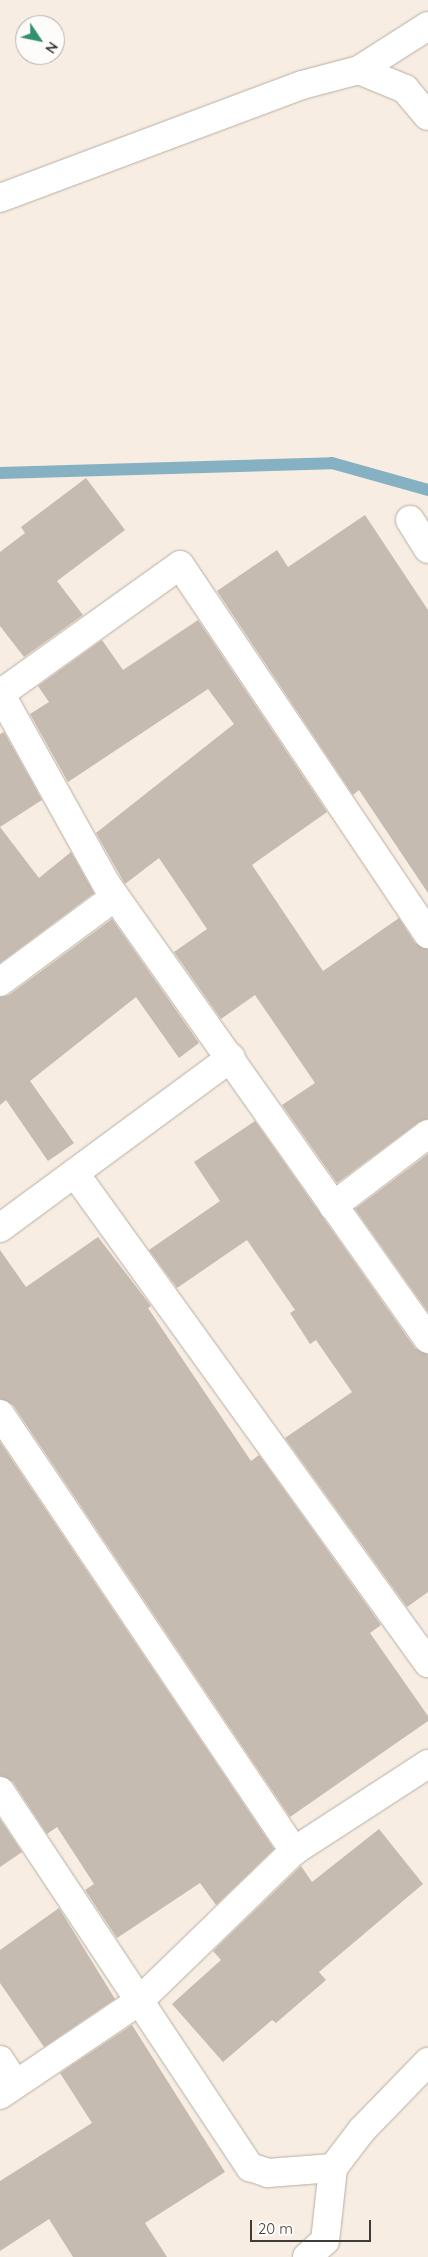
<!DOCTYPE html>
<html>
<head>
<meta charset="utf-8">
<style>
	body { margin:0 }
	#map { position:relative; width:428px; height:2257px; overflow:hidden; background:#f7ede2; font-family:Quicksand,sans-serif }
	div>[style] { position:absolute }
	.stream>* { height:12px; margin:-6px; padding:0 6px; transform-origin:6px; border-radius:6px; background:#85b1c2 }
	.building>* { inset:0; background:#c5bbb1 }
	.roads { filter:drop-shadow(0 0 1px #b8aea3) drop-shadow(0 0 1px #b8aea3) }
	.minor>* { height:28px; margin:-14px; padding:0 14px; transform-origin:14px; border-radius:14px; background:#fff }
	span { translate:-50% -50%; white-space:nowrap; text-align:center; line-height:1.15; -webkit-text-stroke:5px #fefcfa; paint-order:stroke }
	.north { position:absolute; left:15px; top:15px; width:50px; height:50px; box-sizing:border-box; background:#fefcfa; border:1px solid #b2afac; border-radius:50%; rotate:124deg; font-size:14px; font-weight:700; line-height:20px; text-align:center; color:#3f3b37 }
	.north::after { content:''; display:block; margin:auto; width:18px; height:22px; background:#30916a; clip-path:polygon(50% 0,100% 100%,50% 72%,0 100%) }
	.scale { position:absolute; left:250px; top:2220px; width:121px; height:22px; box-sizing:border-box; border:2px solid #3f3b37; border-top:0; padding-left:6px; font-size:15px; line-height:18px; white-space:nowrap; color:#3f3b37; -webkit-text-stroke:4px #fefcfa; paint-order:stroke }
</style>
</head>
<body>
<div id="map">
	<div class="stream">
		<i style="left:0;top:473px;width:332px;rotate:-1.7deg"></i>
		<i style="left:332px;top:463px;width:100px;rotate:15.7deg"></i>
	</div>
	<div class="building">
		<i style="clip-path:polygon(86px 478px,125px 530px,57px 581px,83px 615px,24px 657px,0 626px,0 552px,25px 533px,21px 527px)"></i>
		<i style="clip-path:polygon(365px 515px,428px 610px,428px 893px,359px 790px,353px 795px,217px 591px,277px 550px,288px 567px)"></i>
		<i style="clip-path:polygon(198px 620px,327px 812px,252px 865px,323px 971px,399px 918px,415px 943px,428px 949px,428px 1119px,419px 1122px,337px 1183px,282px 1105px,315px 1083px,255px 995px,221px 1019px,174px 952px,207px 929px,159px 858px,125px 884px,96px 833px,234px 724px,208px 689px,68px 782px,30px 714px,49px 702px,38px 686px,102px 640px,123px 670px)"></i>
		<i style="clip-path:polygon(4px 732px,42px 800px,0 827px,39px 878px,71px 852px,94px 893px,0 963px,0 734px)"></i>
		<i style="clip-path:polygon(112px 919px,199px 1043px,179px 1058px,136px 997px,30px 1081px,74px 1143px,48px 1161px,6px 1100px,0 1105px,0 997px,9px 995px)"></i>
		<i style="clip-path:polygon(255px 1121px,415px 1348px,428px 1354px,428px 1592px,407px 1607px,285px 1438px,352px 1392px,316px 1340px,310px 1344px,290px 1313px,295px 1310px,247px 1240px,177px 1288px,149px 1250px,220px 1201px,194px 1162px)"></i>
		<i style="clip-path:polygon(428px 1154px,428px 1312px,355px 1209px)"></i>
		<i style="clip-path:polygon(98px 1237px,151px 1306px,148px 1308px,251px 1461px,259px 1455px,381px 1625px,370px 1633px,428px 1716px,428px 1721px,290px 1817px,13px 1405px,0 1399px,0 1250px,26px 1287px)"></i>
		<i style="clip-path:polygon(0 1442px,274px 1849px,216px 1905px,200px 1883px,117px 1938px,85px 1890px,94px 1884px,57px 1827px,47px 1834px,13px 1782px,0 1776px)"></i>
		<i style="clip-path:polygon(0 1819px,22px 1852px,0 1867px)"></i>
		<i style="clip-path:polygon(379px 1829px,423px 1884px,319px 1972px,326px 1980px,276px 2023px,272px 2020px,223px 2062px,172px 2004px,221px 1960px,213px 1951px,301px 1866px,312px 1882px)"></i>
		<i style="clip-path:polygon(59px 1908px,115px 1999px,44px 2047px,0 1983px,0 1950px)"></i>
		<i style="clip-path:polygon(132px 2025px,225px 2172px,145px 2223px,167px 2257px,73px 2257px,49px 2219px,0 2251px,0 2181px,92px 2123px,60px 2073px)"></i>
	</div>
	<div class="roads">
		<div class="minor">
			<i style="left:359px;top:70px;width:82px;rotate:-32.5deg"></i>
			<i style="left:0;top:198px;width:322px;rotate:-20.5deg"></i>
			<i style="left:302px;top:85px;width:59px;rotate:-14.7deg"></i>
			<i style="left:359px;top:70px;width:50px;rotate:22.4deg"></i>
			<i style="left:405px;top:89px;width:35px;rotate:50deg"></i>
			<i style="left:410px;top:520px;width:34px;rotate:58deg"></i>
			<i style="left:0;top:693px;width:220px;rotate:60.9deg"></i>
			<i style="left:107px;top:885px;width:556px;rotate:54.74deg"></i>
			<i style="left:0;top:694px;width:221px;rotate:-35.6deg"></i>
			<i style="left:180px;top:565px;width:445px;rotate:56.1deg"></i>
			<i style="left:0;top:982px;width:143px;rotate:-36.5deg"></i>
			<i style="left:76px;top:1175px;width:602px;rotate:54.2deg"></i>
			<i style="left:333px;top:1206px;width:119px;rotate:-37.2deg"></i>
			<i style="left:0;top:1228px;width:287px;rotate:-36.4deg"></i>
			<i style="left:0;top:1414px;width:527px;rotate:56.07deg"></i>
			<i style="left:0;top:1791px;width:452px;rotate:56.4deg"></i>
			<i style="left:250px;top:2167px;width:19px;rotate:18deg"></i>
			<i style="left:268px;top:2173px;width:65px;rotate:-4.4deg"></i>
			<i style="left:0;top:2060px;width:27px;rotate:57deg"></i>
			<i style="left:0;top:2095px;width:166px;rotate:-34deg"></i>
			<i style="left:138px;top:2002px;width:217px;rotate:-44.1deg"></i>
			<i style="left:294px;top:1851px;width:160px;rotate:-33deg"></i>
			<i style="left:307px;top:2257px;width:24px;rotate:-42deg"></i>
			<i style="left:325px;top:2241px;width:73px;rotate:-83.7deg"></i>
			<i style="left:333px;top:2168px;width:48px;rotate:-52.7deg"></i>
			<i style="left:362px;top:2130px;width:95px;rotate:-45.9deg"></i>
		</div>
	</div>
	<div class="north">N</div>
	<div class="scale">20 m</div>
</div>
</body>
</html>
